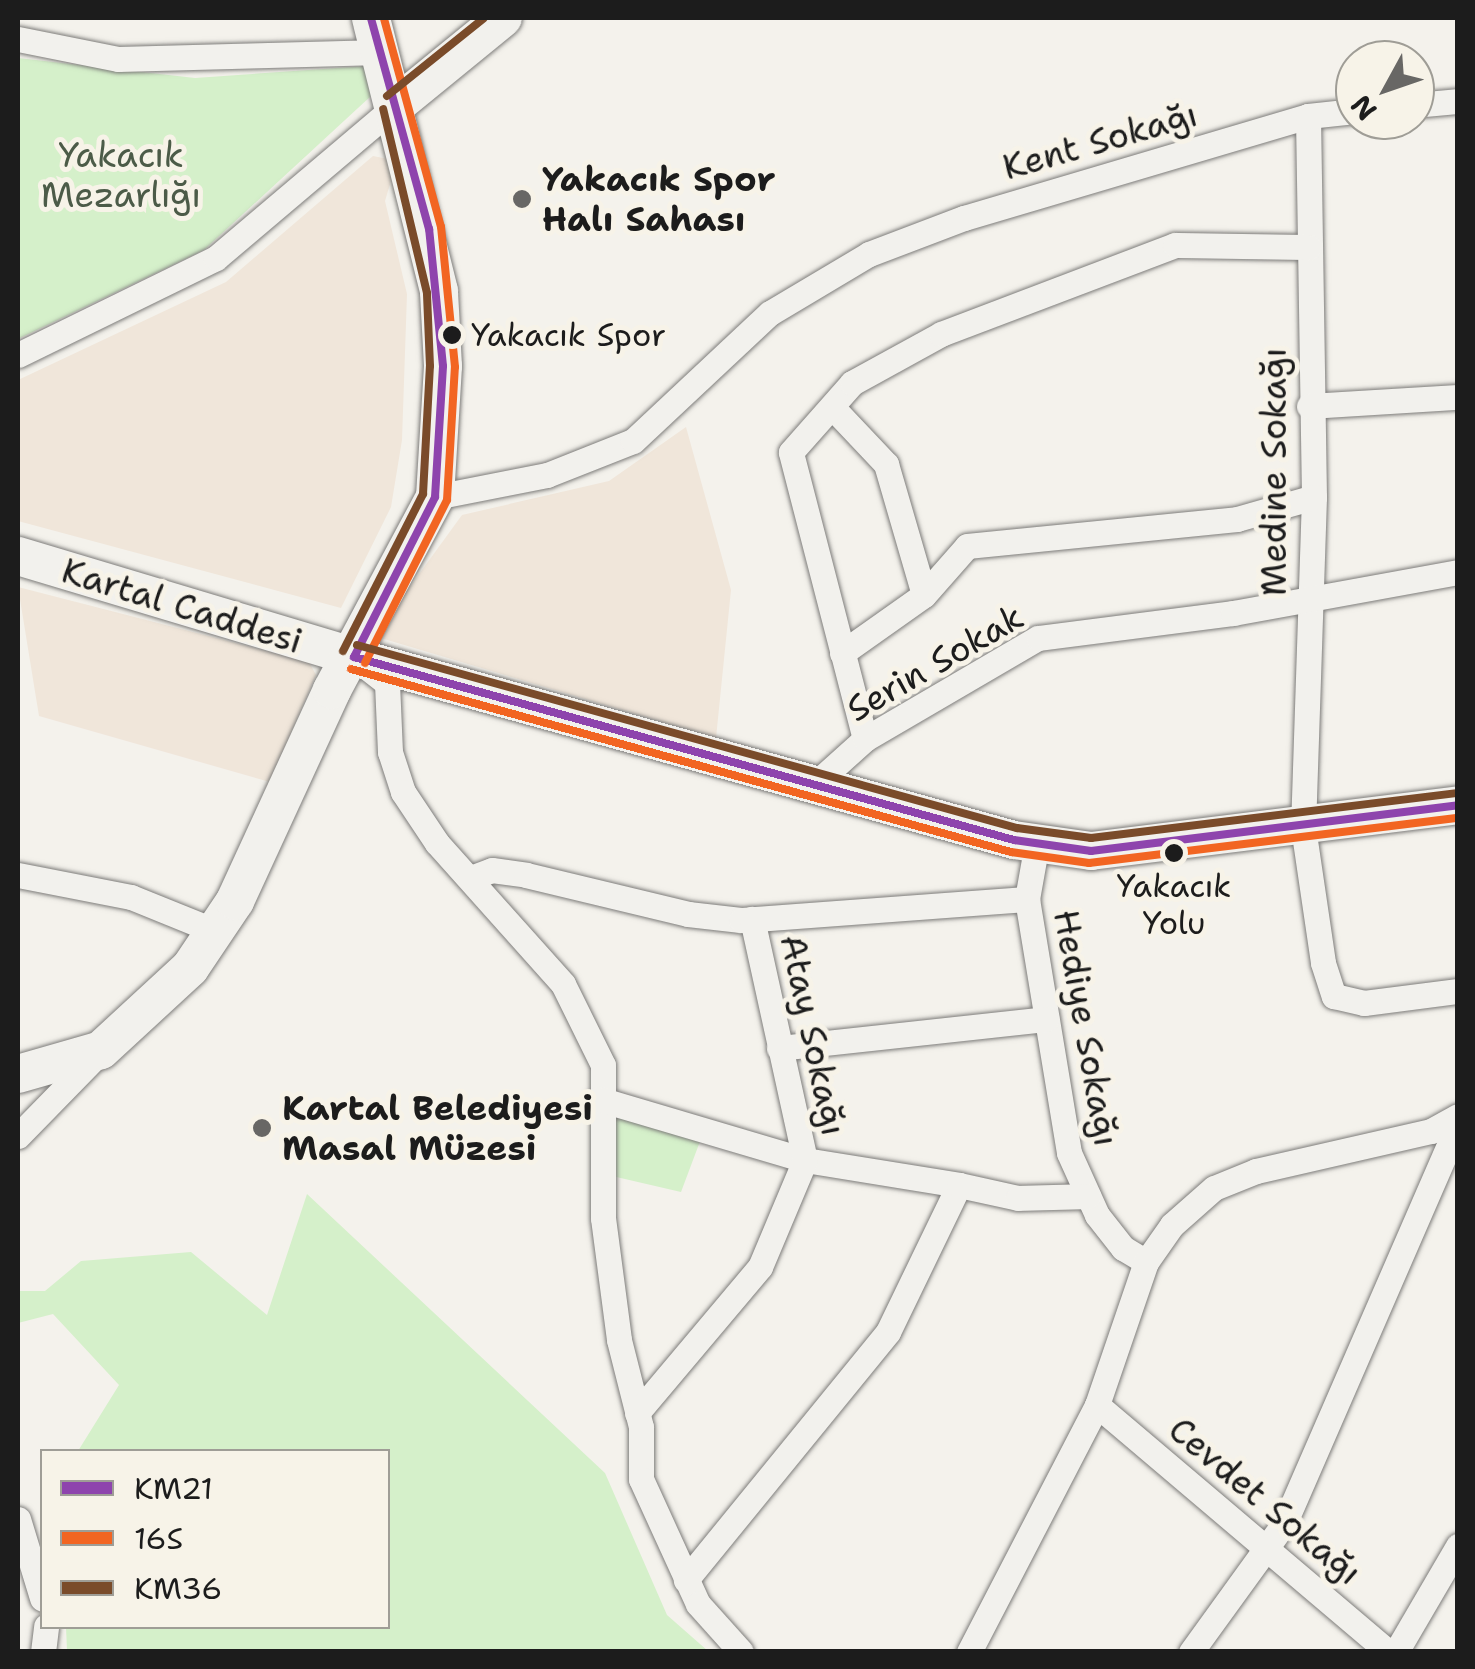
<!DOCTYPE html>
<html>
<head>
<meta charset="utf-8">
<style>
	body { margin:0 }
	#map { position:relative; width:1475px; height:1669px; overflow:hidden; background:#f4f2ec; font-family:"Shantell Sans",sans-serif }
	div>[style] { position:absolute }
	.built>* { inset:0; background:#f0e6da }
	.green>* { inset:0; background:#d5f0ca }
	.roads { filter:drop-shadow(0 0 2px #7d7c7a) drop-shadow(0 0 2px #7d7c7a) }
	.minor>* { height:25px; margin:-12.5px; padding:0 12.5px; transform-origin:12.5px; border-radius:12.5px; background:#f2f1ed }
	.secondary>* { height:38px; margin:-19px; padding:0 19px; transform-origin:19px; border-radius:19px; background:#f2f1ed }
	.bus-1>* { height:8px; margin:-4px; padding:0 4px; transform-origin:4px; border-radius:4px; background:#8e44ad }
	.bus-2>* { height:8px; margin:-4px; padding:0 4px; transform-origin:4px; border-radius:4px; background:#f26522 }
	.bus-3>* { height:8px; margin:-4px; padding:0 4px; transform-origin:4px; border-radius:4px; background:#7a4b2a }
	.dots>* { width:28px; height:28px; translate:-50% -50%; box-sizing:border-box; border:5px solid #f7f3e8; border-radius:50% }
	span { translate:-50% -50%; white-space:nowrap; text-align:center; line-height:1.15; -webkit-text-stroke:10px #f7f3e8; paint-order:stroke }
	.bus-label { font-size:32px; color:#1c1c1c }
	.left { translate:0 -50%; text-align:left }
	.street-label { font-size:35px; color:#1c1c1c }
	.park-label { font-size:35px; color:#4c5b48 }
	.poi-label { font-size:35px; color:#1c1c1c; font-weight:700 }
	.frame { position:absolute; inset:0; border:20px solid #1c1c1c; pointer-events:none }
	.legend { position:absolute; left:40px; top:1449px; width:350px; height:180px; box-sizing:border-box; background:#f7f3e8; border:2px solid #9f9d96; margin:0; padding:12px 18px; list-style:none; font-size:30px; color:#1c1c1c }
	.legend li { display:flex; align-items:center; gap:20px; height:50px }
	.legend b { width:50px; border:2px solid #9f9d96 }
	.north { position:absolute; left:1335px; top:40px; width:100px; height:100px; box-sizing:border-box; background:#f7f3e8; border:2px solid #9f9d96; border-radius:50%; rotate:230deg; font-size:28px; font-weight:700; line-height:40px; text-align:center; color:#1c1c1c }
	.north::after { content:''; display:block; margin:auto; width:35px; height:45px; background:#686765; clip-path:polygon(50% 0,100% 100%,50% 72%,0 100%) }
</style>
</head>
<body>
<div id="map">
	<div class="built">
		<i style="clip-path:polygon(373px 156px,388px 159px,393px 174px,385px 201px,407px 294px,402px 440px,391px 507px,341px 608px,18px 521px,18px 380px,226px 282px)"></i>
		<i style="clip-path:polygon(686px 427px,731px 590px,716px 738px,374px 636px,462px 515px,609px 481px)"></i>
		<i style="clip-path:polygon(18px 587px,309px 662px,316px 675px,270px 782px,39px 716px)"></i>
	</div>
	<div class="green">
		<i style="clip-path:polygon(18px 58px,195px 78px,366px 66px,371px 96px,204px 250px,18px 339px)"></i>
		<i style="clip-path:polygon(610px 1116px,702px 1136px,681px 1192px,612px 1176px)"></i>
		<i style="clip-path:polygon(307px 1194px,605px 1473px,667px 1615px,708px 1651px,67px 1651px,66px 1627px,388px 1626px,388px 1452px,78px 1451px,119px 1385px,53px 1314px,18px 1323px,18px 1291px,45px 1291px,81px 1261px,191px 1252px,267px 1315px)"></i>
	</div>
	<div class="roads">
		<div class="minor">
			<i style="left:18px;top:39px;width:102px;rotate:11.3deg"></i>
			<i style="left:118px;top:59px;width:263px;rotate:-1.5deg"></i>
			<i style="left:1415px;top:105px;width:43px;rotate:-5.3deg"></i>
			<i style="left:1308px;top:116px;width:381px;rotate:89.1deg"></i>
			<i style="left:1314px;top:497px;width:330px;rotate:91.9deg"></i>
			<i style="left:1303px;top:827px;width:137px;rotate:81.6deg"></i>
			<i style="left:1323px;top:963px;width:35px;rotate:72deg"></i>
			<i style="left:1334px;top:996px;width:31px;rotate:13deg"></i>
			<i style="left:1364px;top:1003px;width:95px;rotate:-7.3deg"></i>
			<i style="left:18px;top:355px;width:220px;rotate:-26.1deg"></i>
			<i style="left:216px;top:258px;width:235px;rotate:-40.3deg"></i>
			<i style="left:1309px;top:406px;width:149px;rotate:-3.5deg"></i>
			<i style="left:834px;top:409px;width:76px;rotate:46.6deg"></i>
			<i style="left:886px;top:464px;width:136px;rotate:73.8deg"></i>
			<i style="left:435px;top:497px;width:114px;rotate:-11.1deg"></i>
			<i style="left:547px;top:475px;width:92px;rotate:-21.6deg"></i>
			<i style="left:633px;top:441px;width:187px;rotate:-43.1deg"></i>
			<i style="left:770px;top:313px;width:115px;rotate:-30.8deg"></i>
			<i style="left:869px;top:254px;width:102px;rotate:-20.8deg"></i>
			<i style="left:964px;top:218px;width:359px;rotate:-16.5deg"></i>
			<i style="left:1308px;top:116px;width:47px;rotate:-6.1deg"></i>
			<i style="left:842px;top:653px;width:100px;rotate:-35.3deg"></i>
			<i style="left:924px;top:595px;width:65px;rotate:-48.7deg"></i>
			<i style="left:967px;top:546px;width:271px;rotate:-5.7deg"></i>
			<i style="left:1237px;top:519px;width:80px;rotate:-15.9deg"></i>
			<i style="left:365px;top:666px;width:28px;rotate:38deg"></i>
			<i style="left:387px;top:683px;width:69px;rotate:87.5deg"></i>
			<i style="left:390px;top:752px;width:42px;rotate:72deg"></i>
			<i style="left:403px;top:792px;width:61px;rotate:56.3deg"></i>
			<i style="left:437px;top:843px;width:189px;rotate:48.2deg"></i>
			<i style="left:563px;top:984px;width:90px;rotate:63.7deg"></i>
			<i style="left:603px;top:1065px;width:153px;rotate:90deg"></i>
			<i style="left:603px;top:1218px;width:123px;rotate:82.5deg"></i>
			<i style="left:619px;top:1340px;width:90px;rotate:75.8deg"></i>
			<i style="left:641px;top:1427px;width:52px;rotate:90deg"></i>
			<i style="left:641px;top:1479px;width:137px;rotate:65.5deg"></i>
			<i style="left:698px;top:1604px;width:64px;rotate:48.1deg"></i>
			<i style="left:865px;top:739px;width:296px;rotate:-104.5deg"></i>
			<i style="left:791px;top:452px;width:92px;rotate:-48.5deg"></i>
			<i style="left:852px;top:383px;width:102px;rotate:-28.8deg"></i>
			<i style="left:941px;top:334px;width:250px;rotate:-20.8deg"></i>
			<i style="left:1175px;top:245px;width:134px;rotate:0.9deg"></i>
			<i style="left:815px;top:784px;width:67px;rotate:-42deg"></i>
			<i style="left:865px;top:739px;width:200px;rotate:-30.3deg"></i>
			<i style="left:1038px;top:638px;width:197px;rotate:-7.3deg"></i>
			<i style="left:1233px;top:613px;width:229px;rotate:-10.3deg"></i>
			<i style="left:18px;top:875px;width:115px;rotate:11deg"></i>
			<i style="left:131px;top:897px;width:91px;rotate:22deg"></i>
			<i style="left:471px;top:878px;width:22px;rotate:-21deg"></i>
			<i style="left:492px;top:870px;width:34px;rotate:8deg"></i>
			<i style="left:526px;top:875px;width:167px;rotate:13.5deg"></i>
			<i style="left:688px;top:914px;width:53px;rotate:6.5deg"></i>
			<i style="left:741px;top:920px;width:287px;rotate:-4.2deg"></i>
			<i style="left:1027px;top:899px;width:57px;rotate:-79.9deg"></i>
			<i style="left:1027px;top:899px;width:257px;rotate:80.6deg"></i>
			<i style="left:1069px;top:1153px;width:68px;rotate:65.7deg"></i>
			<i style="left:1097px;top:1215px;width:42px;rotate:51.8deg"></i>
			<i style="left:1123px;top:1248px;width:27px;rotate:31deg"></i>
			<i style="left:779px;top:1048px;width:269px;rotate:-6.2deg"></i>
			<i style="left:599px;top:1099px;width:215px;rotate:16.5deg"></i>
			<i style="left:805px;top:1160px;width:156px;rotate:9.2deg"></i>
			<i style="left:959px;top:1185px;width:163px;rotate:115.8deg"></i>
			<i style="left:888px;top:1332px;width:320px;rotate:129.2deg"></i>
			<i style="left:18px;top:1136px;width:115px;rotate:-45.7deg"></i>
			<i style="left:959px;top:1185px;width:60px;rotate:12.4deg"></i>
			<i style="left:1018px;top:1198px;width:70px;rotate:-1.6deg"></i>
			<i style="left:1097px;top:1405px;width:382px;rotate:40.3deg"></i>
			<i style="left:637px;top:1413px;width:191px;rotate:-49.9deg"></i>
			<i style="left:760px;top:1267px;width:116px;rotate:-67.2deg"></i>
			<i style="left:805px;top:1160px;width:247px;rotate:-102.4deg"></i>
			<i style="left:18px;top:1519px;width:83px;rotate:73.1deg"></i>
			<i style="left:43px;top:1652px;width:26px;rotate:-83deg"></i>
			<i style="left:969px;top:1652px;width:278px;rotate:-62.6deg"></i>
			<i style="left:1097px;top:1405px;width:151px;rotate:-71.1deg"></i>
			<i style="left:1146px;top:1262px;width:45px;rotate:-54.9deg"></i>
			<i style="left:1172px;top:1225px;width:56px;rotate:-41.4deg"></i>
			<i style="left:1214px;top:1188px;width:45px;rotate:-22deg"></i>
			<i style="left:1256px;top:1171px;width:180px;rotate:-12.9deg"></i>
			<i style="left:1431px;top:1131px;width:31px;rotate:-29deg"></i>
			<i style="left:1191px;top:1652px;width:160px;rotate:-54.1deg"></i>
			<i style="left:1285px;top:1522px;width:434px;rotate:-66.5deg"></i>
			<i style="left:1396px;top:1652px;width:123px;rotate:-59.7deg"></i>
		</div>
		<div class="secondary">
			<i style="left:395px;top:106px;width:139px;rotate:-39.2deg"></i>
			<i style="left:18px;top:556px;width:351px;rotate:16.7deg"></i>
			<i style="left:354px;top:657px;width:685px;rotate:15.5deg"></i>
			<i style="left:1014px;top:840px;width:78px;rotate:8.1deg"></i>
			<i style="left:1091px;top:851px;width:370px;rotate:-7.1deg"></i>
			<i style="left:18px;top:1074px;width:86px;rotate:-16.1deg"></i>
			<i style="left:101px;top:1050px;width:121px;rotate:-42.7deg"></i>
			<i style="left:190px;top:968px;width:81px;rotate:-56.1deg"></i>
			<i style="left:235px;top:901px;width:232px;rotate:-65.3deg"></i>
			<i style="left:332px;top:690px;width:219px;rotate:-61.9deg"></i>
			<i style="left:435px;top:497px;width:131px;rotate:-86.5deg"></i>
			<i style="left:443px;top:366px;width:75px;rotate:-93.1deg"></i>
			<i style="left:439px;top:291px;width:281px;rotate:-104deg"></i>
		</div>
	</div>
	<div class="bus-1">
		<i style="left:354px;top:657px;width:685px;rotate:15.5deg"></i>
		<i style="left:1014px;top:840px;width:78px;rotate:8.1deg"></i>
		<i style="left:1091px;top:851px;width:370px;rotate:-7.1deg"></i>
		<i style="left:354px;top:657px;width:179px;rotate:-63.1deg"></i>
		<i style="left:435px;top:497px;width:131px;rotate:-86.5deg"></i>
		<i style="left:443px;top:366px;width:138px;rotate:-95.8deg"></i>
		<i style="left:429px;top:229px;width:219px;rotate:-105.4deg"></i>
	</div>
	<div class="bus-2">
		<i style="left:365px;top:663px;width:182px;rotate:-63.3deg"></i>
		<i style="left:447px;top:500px;width:133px;rotate:-86.6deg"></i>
		<i style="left:455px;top:367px;width:141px;rotate:-95.7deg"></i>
		<i style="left:441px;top:227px;width:217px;rotate:-105.3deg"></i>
		<i style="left:351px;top:669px;width:685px;rotate:15.5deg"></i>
		<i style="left:1011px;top:852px;width:79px;rotate:8deg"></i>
		<i style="left:1089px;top:863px;width:372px;rotate:-7deg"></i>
	</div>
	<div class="bus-3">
		<i style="left:387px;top:96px;width:124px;rotate:-38.8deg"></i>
		<i style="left:357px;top:645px;width:685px;rotate:15.5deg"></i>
		<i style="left:1017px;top:828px;width:75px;rotate:7.7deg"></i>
		<i style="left:1091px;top:838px;width:368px;rotate:-7deg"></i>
		<i style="left:343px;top:651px;width:176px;rotate:-63deg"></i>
		<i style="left:423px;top:494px;width:128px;rotate:-86.9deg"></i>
		<i style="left:430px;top:366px;width:73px;rotate:-92.4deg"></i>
		<i style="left:427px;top:293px;width:189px;rotate:-103.4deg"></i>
	</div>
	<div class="dots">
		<i style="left:522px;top:199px;background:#686765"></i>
		<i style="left:452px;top:335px;background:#1c1c1c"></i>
		<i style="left:1174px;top:853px;background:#1c1c1c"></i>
		<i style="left:262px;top:1128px;background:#686765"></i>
	</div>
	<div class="bus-label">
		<span class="left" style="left:471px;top:335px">Yakacık Spor</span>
		<span style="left:1174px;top:905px">Yakacık<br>Yolu</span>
	</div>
	<div class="street-label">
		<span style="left:1100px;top:141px;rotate:-16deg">Kent Sokağı</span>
		<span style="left:1274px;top:472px;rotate:-90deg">Medine Sokağı</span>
		<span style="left:182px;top:606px;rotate:17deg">Kartal Caddesi</span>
		<span style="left:935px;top:663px;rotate:-30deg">Serin Sokak</span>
		<span style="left:1086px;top:1028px;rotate:80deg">Hediye Sokağı</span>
		<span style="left:813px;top:1035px;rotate:78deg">Atay Sokağı</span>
		<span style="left:1265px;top:1501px;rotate:40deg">Cevdet Sokağı</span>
	</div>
	<div class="park-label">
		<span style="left:121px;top:175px">Yakacık<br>Mezarlığı</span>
	</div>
	<div class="poi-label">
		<span class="left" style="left:542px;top:199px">Yakacık Spor<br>Halı Sahası</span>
		<span class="left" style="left:282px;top:1128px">Kartal Belediyesi<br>Masal Müzesi</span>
	</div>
	<div class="frame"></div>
	<ul class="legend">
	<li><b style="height:12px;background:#8e44ad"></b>KM21</li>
	<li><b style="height:12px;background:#f26522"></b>16S</li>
	<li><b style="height:12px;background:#7a4b2a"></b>KM36</li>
	</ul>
	<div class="north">N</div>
</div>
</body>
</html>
